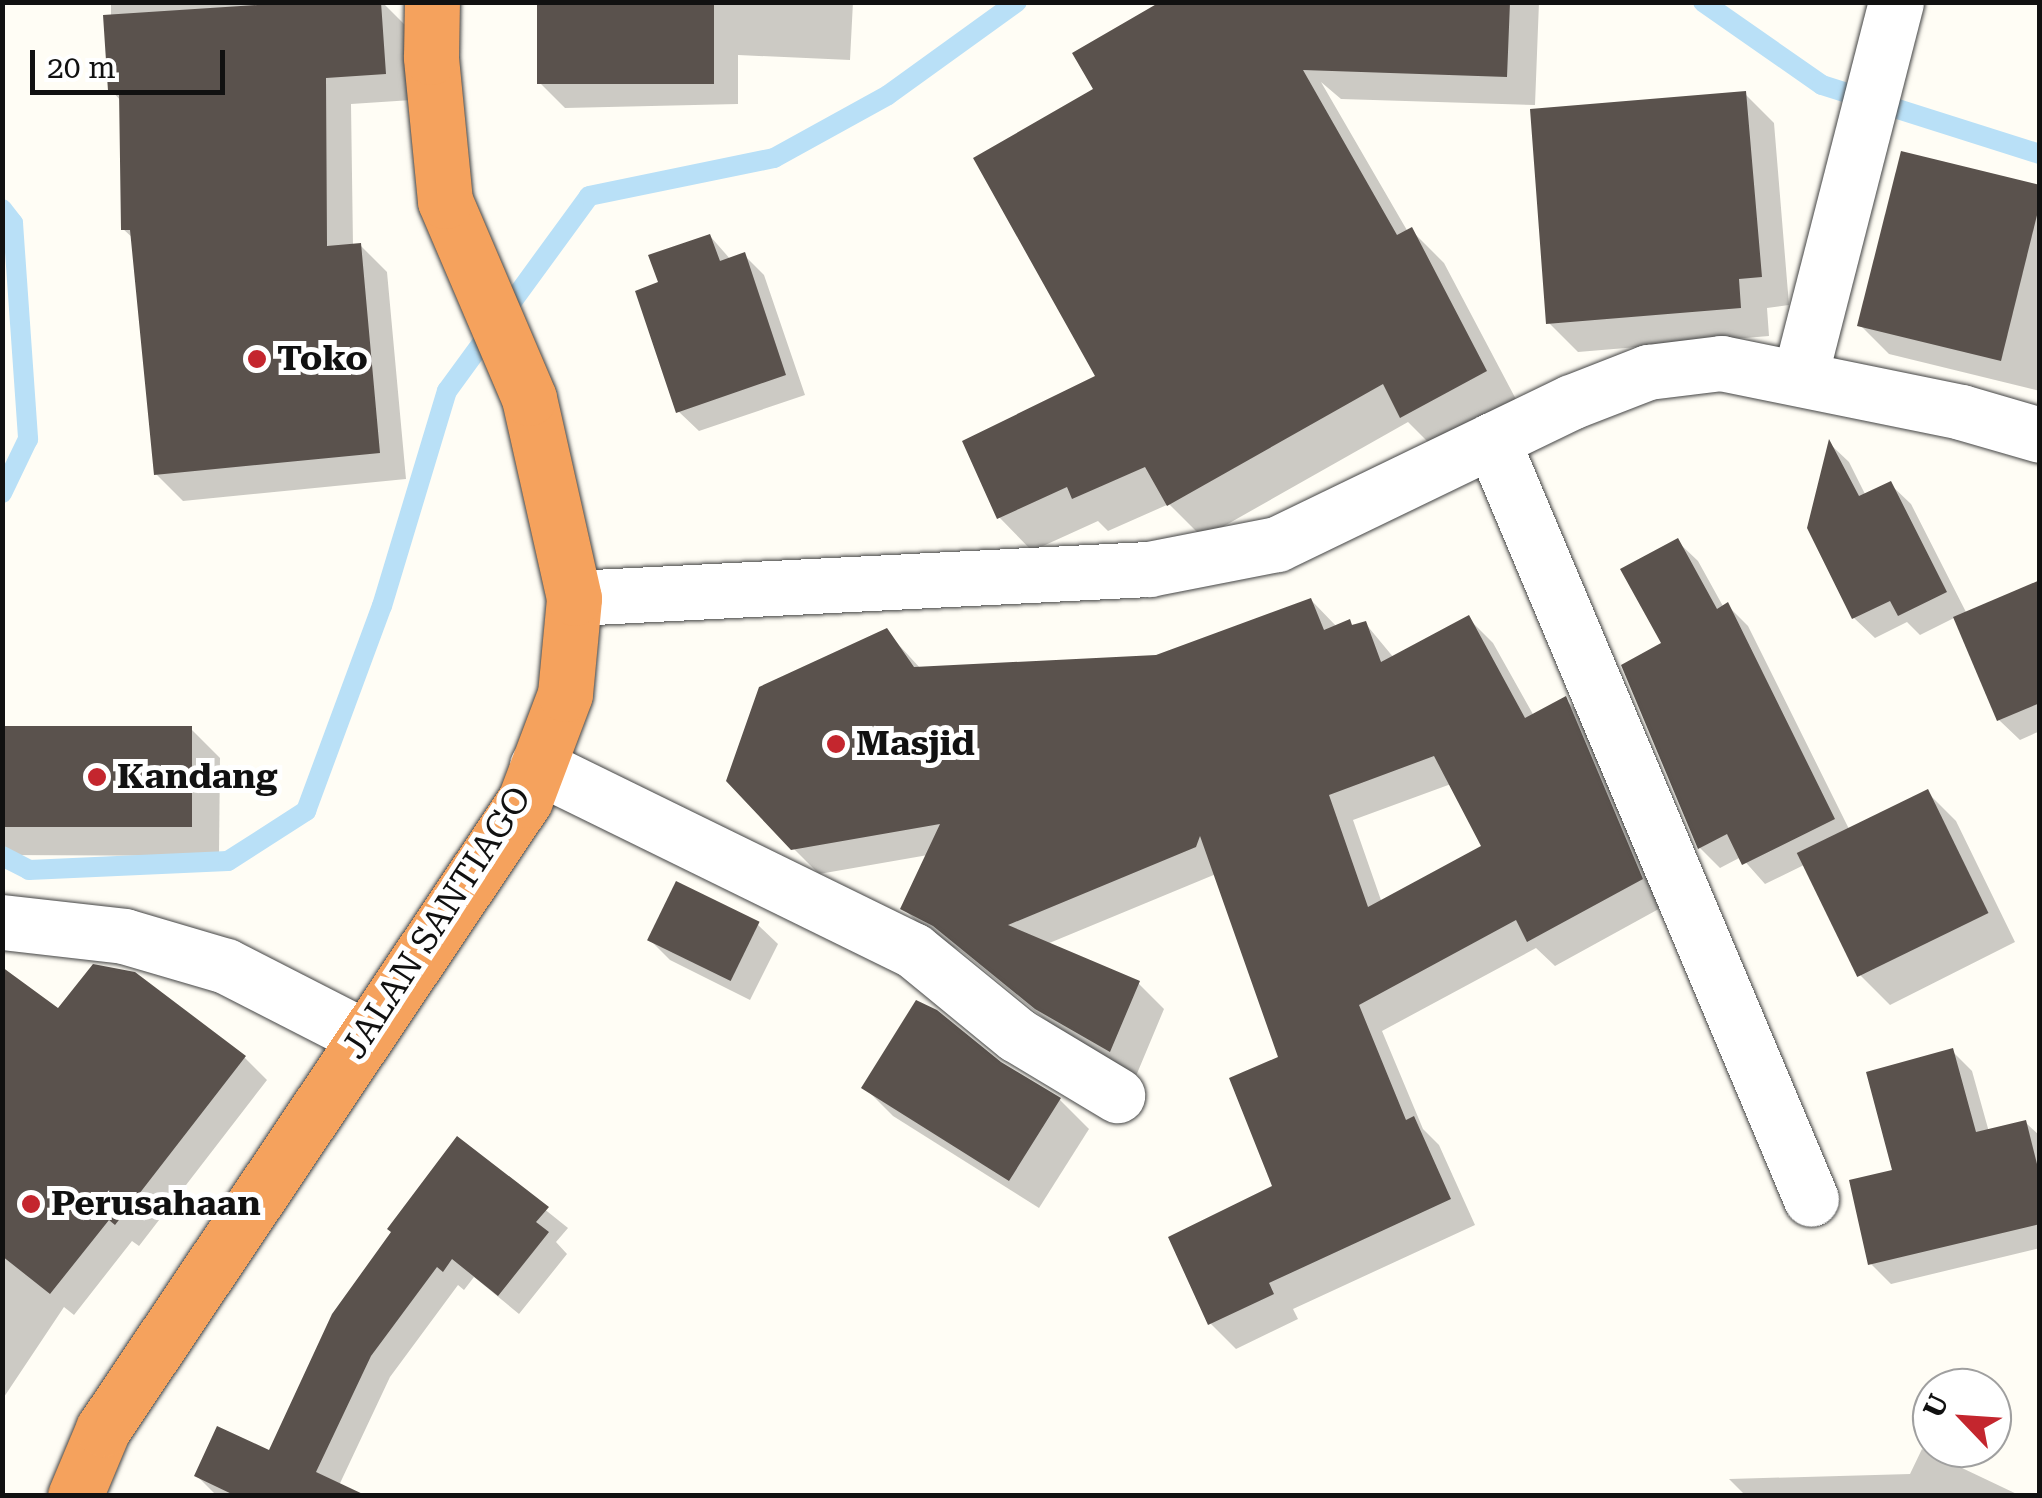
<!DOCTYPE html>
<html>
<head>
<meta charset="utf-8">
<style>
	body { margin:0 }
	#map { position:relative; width:2042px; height:1498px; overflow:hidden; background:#fffdf5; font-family:"Roboto Serif",serif }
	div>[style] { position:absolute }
	.shadow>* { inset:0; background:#0003 }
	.stream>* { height:20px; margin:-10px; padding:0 10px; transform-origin:10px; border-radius:10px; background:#b9e0f7 }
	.building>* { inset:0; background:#5a524d; transform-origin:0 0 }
	.roads { filter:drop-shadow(0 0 2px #444) drop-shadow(0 0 2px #444) }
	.street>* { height:55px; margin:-27.5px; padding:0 27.5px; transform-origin:27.5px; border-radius:27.5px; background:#fff }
	.highway>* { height:55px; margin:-27.5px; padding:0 27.5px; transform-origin:27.5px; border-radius:27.5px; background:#f5a25d }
	.dots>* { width:28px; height:28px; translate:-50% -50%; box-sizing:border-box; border:5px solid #fff; border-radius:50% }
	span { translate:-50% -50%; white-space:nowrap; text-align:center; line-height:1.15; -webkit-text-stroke:10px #fff; paint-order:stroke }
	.poi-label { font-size:35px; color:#111; font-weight:700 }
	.left { translate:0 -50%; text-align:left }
	.street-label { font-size:35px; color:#111 }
	.frame { position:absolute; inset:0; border:5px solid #111; pointer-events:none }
	.north { position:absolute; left:1912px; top:1368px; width:100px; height:100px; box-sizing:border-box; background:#fff; border:2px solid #a0a0a0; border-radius:50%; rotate:295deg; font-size:28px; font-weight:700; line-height:40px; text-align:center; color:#111 }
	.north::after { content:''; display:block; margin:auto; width:35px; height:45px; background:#c4262e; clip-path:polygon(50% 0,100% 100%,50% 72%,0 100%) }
	.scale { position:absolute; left:30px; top:50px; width:195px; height:45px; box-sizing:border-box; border:5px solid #111; border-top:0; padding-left:12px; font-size:30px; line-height:35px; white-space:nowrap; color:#111; -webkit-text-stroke:8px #fff; paint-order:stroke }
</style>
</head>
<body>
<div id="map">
	<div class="shadow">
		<i style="clip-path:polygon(111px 2px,382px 2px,407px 27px,412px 100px,351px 104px,353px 246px,360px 245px,387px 272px,406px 479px,183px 501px,156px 474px,134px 239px,123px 229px,121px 101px,111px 90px)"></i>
		<i style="clip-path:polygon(539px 2px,853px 2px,850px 60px,738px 55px,738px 104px,565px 108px,540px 83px)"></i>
		<i style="clip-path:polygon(1314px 2px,1539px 2px,1535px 105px,1341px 99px,1321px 82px,1408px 232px,1411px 230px,1444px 263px,1519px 405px,1435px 449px,1408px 422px,1203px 538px,1169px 504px,1108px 531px,1098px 521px,1032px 551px,999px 517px,1098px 377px)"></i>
		<i style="clip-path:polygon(1745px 94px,1774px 123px,1789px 305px,1767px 308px,1769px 336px,1578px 352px,1549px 323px)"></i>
		<i style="clip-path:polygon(2040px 188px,2040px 391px,1889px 354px,1860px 325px)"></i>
		<i style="clip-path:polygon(710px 236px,731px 260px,744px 255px,764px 275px,805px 395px,699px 431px,678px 411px,661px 284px)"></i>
		<i style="clip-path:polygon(1830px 444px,1849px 462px,1866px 496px,1890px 484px,1911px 504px,1967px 614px,2040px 583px,2040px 731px,2020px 740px,1999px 720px,1956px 617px,1920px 635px,1907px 622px,1875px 638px,1854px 618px)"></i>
		<i style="clip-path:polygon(1677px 541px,1698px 561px,1724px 608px,1728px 606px,1748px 626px,1850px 831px,1927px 792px,1956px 821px,2015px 942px,1890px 1005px,1861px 976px,1806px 864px,1765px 884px,1741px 857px,1720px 868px,1700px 848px,1664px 644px)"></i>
		<i style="clip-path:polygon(evenodd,1311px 600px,1337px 627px,1365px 623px,1394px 658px,1468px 618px,1493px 643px,1534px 716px,1565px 699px,1590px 724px,1666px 905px,1555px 966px,1536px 948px,1382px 1031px,1423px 1129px,1439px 1145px,1475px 1225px,1293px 1309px,1298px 1319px,1236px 1349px,1211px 1324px,1276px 1188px,1281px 1058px,1216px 874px,1047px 944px,1138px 983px,1164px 1009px,1136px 1076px,1063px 1034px,961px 951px,929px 934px,903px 908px,928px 855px,819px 874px,793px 848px,886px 631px,921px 669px,1157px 657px,1311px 600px,1451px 784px,1484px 847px,1382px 903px,1353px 820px,1451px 784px)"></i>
		<i style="clip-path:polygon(2px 729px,191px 729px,220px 758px,219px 856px,2px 855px)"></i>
		<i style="clip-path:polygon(757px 924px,778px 944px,750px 1000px,670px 960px,650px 940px)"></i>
		<i style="clip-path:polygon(59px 1011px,245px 1058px,267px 1080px,139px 1246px,132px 1241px,74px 1315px,64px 1307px,2px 1400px,2px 1025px)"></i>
		<i style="clip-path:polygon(1952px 1051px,1972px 1071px,1989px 1132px,2026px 1123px,2040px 1136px,2040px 1248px,1891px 1284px,1871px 1264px,1895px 1172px)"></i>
		<i style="clip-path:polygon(999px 1064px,1060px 1100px,1089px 1129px,1039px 1208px,893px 1116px,864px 1087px)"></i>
		<i style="clip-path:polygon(458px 1140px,568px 1228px,556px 1242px,567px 1254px,519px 1314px,474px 1277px,464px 1290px,458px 1285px,390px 1377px,334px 1496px,217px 1496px,197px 1476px,270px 1453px)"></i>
		<i style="clip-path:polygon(1922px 1449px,2021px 1496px,1746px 1496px,1729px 1479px,1910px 1474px)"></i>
	</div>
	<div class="stream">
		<i style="left:1703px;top:2px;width:145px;rotate:34.9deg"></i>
		<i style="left:1822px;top:85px;width:229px;rotate:17.6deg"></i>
		<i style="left:2px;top:209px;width:18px;rotate:52deg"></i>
		<i style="left:13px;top:223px;width:217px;rotate:86deg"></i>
		<i style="left:28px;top:439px;width:60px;rotate:115.7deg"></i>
		<i style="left:2px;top:856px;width:30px;rotate:27deg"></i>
		<i style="left:29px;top:870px;width:199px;rotate:-2.6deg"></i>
		<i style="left:228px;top:861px;width:93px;rotate:-32.7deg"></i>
		<i style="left:306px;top:811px;width:219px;rotate:-69.7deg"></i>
		<i style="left:382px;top:606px;width:225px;rotate:-73.2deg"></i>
		<i style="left:447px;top:391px;width:241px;rotate:-53.9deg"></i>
		<i style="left:589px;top:196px;width:189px;rotate:-11.6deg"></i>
		<i style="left:774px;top:158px;width:130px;rotate:-28.9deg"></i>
		<i style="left:888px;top:95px;width:159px;rotate:-35.8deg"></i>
	</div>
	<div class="building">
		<i style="clip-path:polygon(303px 2px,381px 2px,386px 74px,326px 78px,327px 246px,361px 243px,380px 453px,154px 475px,130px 230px,121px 230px,119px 91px,108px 91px,103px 15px)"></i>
		<i style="left:537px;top:2px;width:177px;height:82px"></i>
		<i style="clip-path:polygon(1160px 2px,1510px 2px,1507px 77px,1303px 70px,1397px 235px,1412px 227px,1487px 371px,1400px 418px,1383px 384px,1167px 506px,1145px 467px,1072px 499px,1067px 487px,997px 519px,962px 441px,1095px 376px,973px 158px,1093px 89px,1072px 53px)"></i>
		<i style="clip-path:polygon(1746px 91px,1762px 277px,1739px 279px,1741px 308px,1546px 324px,1530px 109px)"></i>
		<i style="clip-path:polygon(1901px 151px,2040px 185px,2040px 203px,2001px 361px,1857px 326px)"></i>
		<i style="clip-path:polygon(710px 234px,720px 261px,745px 252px,786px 375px,676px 413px,635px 291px,658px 282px,648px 255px)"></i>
		<i style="clip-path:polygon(1829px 439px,1859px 496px,1891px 481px,1947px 592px,1898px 616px,1890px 601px,1852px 619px,1807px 528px)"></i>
		<i style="clip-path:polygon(1678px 538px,1717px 609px,1728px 602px,1835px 819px,1742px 865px,1727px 834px,1698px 849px,1621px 665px,1661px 643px,1620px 569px)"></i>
		<i style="clip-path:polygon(2040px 580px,2040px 703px,1997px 721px,1953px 617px)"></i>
		<i style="clip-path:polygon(evenodd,1311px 598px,1324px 630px,1350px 619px,1352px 625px,1366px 621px,1381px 662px,1469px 615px,1525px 718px,1566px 696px,1643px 879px,1527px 942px,1516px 920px,1359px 1005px,1406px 1120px,1414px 1116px,1451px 1199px,1269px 1283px,1274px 1294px,1208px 1325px,1168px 1237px,1272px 1186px,1229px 1078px,1278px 1057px,1200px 836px,1196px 847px,1008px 925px,1140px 981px,1110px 1052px,1035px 1009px,933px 926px,900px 909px,940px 824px,791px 850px,726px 781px,759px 687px,887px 628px,914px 667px,1156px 655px,1311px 598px,1434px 756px,1481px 846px,1368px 907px,1329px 795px,1434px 756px)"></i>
		<i style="left:2px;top:726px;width:190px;height:101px"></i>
		<i style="left:1928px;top:789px;width:138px;height:146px;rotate:64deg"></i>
		<i style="left:676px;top:881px;width:93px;height:66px;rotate:26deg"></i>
		<i style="clip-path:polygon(93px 964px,135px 972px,246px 1056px,115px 1225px,109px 1220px,50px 1294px,2px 1256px,2px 967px,58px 1008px)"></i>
		<i style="clip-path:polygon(916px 1000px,937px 1010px,1001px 1062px,1061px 1098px,1009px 1181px,861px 1088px)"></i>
		<i style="clip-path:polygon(1953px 1048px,1976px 1132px,2026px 1120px,2040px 1176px,2040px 1224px,1868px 1265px,1849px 1180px,1892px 1170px,1866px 1072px)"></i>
		<i style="clip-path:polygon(457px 1136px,549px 1207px,536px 1222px,549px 1232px,498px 1296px,452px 1259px,443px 1272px,437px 1267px,371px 1356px,316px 1472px,367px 1496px,236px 1496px,194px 1476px,217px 1426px,269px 1450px,332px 1314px,391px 1232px,387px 1229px)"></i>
	</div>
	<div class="roads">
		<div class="street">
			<i style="left:1800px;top:376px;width:386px;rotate:-75.6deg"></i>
			<i style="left:1492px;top:440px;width:823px;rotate:67.2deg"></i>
			<i style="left:574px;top:598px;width:576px;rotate:-2.89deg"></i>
			<i style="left:1149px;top:569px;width:130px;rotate:-11.1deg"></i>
			<i style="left:1277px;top:544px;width:326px;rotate:-25.8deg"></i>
			<i style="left:1571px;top:402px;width:83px;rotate:-21.3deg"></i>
			<i style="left:1648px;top:372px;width:74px;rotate:-7deg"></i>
			<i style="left:1721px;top:363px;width:245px;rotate:11.5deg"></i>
			<i style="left:1961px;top:412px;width:82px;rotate:16.2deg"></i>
			<i style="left:537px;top:766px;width:419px;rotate:26.1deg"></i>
			<i style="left:913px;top:950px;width:134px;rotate:39.3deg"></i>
			<i style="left:1017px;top:1035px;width:117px;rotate:31deg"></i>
			<i style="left:2px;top:922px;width:123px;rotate:6.5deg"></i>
			<i style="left:124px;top:936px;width:106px;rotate:16.4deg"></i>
			<i style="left:226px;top:966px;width:154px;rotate:27.1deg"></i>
		</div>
		<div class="highway">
			<i style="left:75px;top:1496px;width:73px;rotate:-67.3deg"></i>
			<i style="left:103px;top:1429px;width:757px;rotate:-56.14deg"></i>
			<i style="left:525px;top:800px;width:113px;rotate:-69.3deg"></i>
			<i style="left:565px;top:694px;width:96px;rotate:-84.6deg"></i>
			<i style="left:574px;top:598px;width:205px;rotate:-102.7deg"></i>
			<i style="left:529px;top:398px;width:214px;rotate:-113.1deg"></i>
			<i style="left:445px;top:201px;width:145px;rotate:-95.6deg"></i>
			<i style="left:431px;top:57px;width:55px;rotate:-89deg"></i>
		</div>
	</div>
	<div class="dots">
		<i style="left:257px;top:359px;background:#c4262e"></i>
		<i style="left:836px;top:744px;background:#c4262e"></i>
		<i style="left:97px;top:777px;background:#c4262e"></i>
		<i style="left:31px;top:1204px;background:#c4262e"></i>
	</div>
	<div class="poi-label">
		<span class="left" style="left:277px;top:359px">Toko</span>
		<span class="left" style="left:856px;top:744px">Masjid</span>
		<span class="left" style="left:117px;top:777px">Kandang</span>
		<span class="left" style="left:51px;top:1204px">Perusahaan</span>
	</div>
	<div class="street-label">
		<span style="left:437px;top:923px;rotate:-57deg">JALAN SANTIAGO</span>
	</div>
	<div class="frame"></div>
	<div class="north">U</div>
	<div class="scale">20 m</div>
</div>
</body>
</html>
